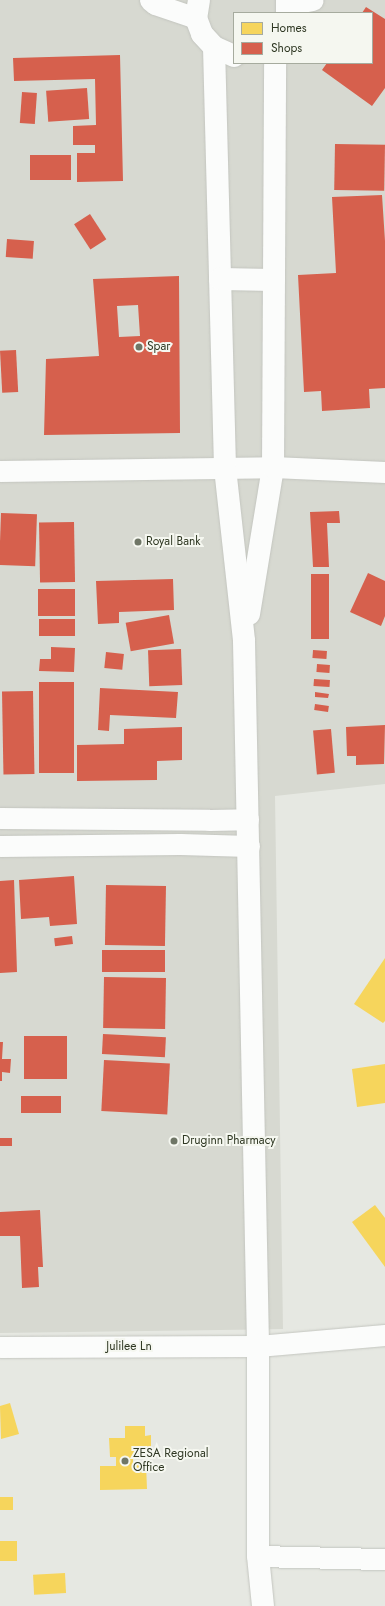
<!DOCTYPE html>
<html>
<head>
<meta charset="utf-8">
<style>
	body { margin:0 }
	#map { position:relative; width:385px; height:1606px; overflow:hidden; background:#e6e8e2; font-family:Jost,sans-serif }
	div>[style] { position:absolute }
	.built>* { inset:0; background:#d7d9d1 }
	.homes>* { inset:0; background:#f6d55c; transform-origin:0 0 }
	.shops>* { inset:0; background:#d6604d; transform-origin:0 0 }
	.roads { filter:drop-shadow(0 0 1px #c3c5bf) drop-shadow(0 0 1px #c3c5bf) }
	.minor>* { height:21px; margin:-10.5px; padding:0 10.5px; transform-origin:10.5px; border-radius:10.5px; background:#fbfcfb }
	.tertiary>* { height:22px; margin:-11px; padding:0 11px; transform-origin:11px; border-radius:11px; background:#fbfcfb }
	.dots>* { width:11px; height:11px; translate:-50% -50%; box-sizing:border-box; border:2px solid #f5f7f0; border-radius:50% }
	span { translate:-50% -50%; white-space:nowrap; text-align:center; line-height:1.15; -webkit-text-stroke:4px #f5f7f0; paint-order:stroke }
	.poi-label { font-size:12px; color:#2f3823 }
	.left { translate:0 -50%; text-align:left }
	.street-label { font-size:12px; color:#2f3823 }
	.legend { position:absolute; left:233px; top:12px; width:140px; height:52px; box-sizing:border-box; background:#f5f7f0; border:1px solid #a6ab9e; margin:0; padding:5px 7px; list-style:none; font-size:12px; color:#2f3823 }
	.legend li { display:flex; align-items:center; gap:8px; height:20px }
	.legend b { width:20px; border:1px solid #a6ab9e }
</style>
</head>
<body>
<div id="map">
	<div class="built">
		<i style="clip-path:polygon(evenodd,0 0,385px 0,385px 784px,275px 796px,283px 1329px,0 1333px,0 0,234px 13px,372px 13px,372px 63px,234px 63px,234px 13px)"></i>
	</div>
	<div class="homes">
		<i style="clip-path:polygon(385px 958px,385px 1021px,383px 1023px,354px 1004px)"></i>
		<i style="clip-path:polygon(385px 1064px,385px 1103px,357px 1107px,352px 1069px)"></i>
		<i style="clip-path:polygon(375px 1205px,385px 1218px,385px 1267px,352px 1222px)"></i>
		<i style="clip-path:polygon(10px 1403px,19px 1434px,1px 1439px,0 1406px)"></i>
		<i style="clip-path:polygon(125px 1426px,145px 1426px,145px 1436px,151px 1435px,151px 1451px,145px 1451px,145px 1455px,133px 1455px,133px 1464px,146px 1464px,147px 1489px,100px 1490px,100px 1466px,116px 1466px,116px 1457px,110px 1457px,109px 1438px,125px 1438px)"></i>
		<i style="left:0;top:1497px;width:13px;height:13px"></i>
		<i style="left:17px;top:1541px;width:20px;height:17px;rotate:90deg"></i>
		<i style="left:65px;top:1573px;width:20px;height:32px;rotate:87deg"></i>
	</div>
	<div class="shops">
		<i style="clip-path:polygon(366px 7px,385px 19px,385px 88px,372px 106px,322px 70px,327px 63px,372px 63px,372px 13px,362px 13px)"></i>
		<i style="clip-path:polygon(120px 55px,123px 181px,77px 182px,77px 153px,95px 153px,95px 145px,73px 145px,73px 126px,96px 125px,95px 79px,14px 81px,13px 58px)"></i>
		<i style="left:87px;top:88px;width:31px;height:41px;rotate:86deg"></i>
		<i style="left:22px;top:92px;width:15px;height:31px;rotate:4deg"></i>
		<i style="left:335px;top:144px;width:50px;height:46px;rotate:1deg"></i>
		<i style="left:30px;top:155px;width:41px;height:25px"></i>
		<i style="clip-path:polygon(382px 195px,385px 241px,385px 388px,369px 389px,370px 408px,322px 411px,321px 391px,304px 392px,298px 275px,336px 273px,332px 197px)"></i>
		<i style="left:90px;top:214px;width:30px;height:19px;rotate:57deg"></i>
		<i style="left:7px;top:239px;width:27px;height:18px;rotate:4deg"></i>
		<i style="clip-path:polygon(evenodd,179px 276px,180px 433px,44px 435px,46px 359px,99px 356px,93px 279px,179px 276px,138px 305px,140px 336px,119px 337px,117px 306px,138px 305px)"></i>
		<i style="left:16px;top:350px;width:42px;height:16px;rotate:87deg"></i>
		<i style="clip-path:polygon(339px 511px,340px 523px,327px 523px,329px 567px,313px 567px,310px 512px)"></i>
		<i style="left:1px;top:513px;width:36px;height:52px;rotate:2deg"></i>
		<i style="left:74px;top:522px;width:60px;height:35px;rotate:89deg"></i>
		<i style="clip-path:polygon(368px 573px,385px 581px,385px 616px,381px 626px,350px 612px)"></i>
		<i style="left:311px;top:574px;width:18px;height:65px"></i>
		<i style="clip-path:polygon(173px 579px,174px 610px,119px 612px,119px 623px,98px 624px,96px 581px)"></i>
		<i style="left:38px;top:589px;width:37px;height:27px"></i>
		<i style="left:169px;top:615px;width:29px;height:44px;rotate:80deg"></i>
		<i style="left:75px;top:619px;width:17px;height:36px;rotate:90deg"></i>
		<i style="clip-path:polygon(51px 647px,75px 648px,74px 672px,39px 671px,40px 659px,51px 659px)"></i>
		<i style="left:181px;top:649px;width:36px;height:33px;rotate:88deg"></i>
		<i style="left:313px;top:650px;width:14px;height:8px;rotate:4deg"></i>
		<i style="left:106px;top:652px;width:18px;height:16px;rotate:6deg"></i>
		<i style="left:317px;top:664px;width:13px;height:8px;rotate:4deg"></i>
		<i style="left:314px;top:679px;width:16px;height:7px;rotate:4deg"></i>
		<i style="left:39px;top:682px;width:35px;height:91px"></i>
		<i style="clip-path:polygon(100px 688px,178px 692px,176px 718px,110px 715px,109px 731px,98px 730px)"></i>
		<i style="left:33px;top:691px;width:83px;height:31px;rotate:89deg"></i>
		<i style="clip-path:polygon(315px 692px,329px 694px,328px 698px,315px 697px)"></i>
		<i style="left:315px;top:704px;width:14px;height:6px;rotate:8deg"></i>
		<i style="clip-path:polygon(385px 725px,384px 764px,356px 765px,356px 756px,347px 756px,346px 727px)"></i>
		<i style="clip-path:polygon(182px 727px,182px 760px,157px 761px,157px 780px,77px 781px,77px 745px,124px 744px,124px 729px)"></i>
		<i style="left:331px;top:729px;width:44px;height:18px;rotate:85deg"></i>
		<i style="clip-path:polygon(74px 876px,77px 924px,50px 926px,49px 917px,21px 919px,19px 880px)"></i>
		<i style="clip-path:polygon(14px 880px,17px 972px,0 973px,0 881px)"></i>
		<i style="left:106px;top:885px;width:60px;height:60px;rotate:1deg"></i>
		<i style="left:72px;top:936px;width:8px;height:18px;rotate:83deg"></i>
		<i style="left:102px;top:950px;width:63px;height:22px"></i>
		<i style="left:104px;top:977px;width:62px;height:51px;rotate:1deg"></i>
		<i style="left:103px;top:1034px;width:63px;height:20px;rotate:3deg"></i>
		<i style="left:24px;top:1036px;width:43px;height:43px"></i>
		<i style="clip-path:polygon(0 1042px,3px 1042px,2px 1059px,11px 1059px,10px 1073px,2px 1072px,2px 1081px,0 1081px)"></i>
		<i style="left:104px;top:1060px;width:66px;height:51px;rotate:3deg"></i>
		<i style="left:61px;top:1096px;width:17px;height:40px;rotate:90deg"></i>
		<i style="left:12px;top:1138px;width:8px;height:12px;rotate:90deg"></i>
		<i style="clip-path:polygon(40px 1210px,43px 1267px,38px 1267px,39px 1287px,22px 1288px,20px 1236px,0 1236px,0 1212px)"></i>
	</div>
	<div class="roads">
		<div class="minor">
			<i style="left:150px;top:0;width:6px;rotate:39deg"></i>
			<i style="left:155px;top:4px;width:43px;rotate:18.9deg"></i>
			<i style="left:287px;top:5px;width:26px;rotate:-11deg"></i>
			<i style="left:0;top:471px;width:273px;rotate:-0.8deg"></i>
			<i style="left:273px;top:467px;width:112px;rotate:2.6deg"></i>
			<i style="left:0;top:818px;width:209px;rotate:0.5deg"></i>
			<i style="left:209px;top:820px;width:39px;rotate:-1deg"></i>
			<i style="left:0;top:846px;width:180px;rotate:-0.6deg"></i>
			<i style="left:180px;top:844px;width:69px;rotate:1.7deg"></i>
			<i style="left:0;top:1347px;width:258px;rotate:-0.2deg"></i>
			<i style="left:258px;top:1346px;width:127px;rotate:-5deg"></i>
			<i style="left:258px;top:1556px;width:127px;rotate:1.4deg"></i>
		</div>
		<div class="tertiary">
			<i style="left:199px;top:0;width:18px;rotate:99deg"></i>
			<i style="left:196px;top:18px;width:17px;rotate:69deg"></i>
			<i style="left:202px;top:34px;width:18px;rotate:47deg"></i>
			<i style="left:214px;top:47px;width:22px;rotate:24deg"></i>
			<i style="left:287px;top:0;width:13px;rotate:90deg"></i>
			<i style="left:214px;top:47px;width:421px;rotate:88.5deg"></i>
			<i style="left:225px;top:468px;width:174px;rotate:83.7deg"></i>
			<i style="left:244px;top:641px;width:705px;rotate:88.86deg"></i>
			<i style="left:258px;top:1346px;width:210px;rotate:90deg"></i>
			<i style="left:258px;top:1556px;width:50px;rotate:84.3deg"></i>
			<i style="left:220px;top:279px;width:54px;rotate:1.1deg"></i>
			<i style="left:249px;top:614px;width:149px;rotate:-80.7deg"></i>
			<i style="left:273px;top:467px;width:404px;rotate:-89.7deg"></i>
		</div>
	</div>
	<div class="dots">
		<i style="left:139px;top:347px;background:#6f7666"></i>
		<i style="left:138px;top:542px;background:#6f7666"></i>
		<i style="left:174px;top:1141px;background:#6f7666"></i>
		<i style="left:125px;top:1461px;background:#6f7666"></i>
	</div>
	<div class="poi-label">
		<span class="left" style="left:147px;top:347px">Spar</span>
		<span class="left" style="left:146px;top:542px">Royal Bank</span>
		<span class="left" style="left:182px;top:1141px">Druginn Pharmacy</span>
		<span class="left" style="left:133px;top:1461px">ZESA Regional<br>Office</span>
	</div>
	<div class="street-label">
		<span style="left:129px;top:1347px">Julilee Ln</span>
	</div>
	<ul class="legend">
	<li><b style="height:11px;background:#f6d55c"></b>Homes</li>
	<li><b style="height:11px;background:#d6604d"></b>Shops</li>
	</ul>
</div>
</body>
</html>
